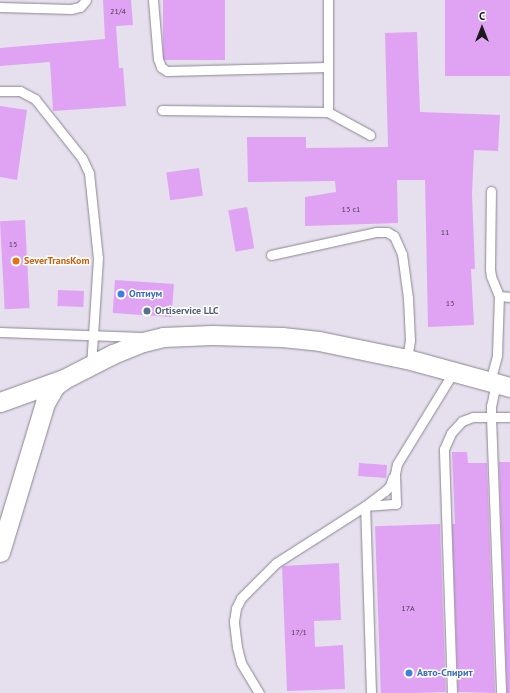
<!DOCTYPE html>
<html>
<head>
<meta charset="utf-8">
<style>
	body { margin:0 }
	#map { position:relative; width:510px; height:693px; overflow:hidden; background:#e6dfed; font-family:"PT Sans",sans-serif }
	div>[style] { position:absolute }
	.building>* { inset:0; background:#e0a2f2; transform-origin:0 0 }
	.roads { filter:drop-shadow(0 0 1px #8b8592) drop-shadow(0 0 1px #8b8592) }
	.service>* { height:9px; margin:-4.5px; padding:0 4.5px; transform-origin:4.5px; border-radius:4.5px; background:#fff }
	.minor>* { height:19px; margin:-9.5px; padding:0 9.5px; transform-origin:9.5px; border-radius:9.5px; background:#fff }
	.dots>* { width:11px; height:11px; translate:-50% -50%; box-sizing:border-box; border:2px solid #fff; border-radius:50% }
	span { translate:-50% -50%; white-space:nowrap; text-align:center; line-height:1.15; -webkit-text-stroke:3px #fff; paint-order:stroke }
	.number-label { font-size:8px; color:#4c3b52 }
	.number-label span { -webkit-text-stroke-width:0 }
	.food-label { font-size:10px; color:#c56008; font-weight:700 }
	.left { translate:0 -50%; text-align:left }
	.shop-label { font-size:10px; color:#366cbe; font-weight:700 }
	.service-label { font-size:10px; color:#4e5e75; font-weight:700 }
	.north { position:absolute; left:462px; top:8px; width:40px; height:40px; -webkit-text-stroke:3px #fff; paint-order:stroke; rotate:0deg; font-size:11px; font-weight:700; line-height:16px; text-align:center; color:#1b191d }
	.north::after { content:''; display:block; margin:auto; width:14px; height:18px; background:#1b191d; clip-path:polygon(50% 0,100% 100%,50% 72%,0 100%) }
</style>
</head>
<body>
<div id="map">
	<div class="building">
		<i style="clip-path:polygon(103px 0,131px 0,133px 25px,116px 26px,119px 68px,123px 68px,126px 106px,53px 111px,50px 62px,0 66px,0 48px,105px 39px)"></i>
		<i style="left:163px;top:0;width:62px;height:60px"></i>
		<i style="left:445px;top:0;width:65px;height:76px"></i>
		<i style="clip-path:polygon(417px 32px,420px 112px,500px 115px,498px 151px,474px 150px,472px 194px,475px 269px,471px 269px,474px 325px,428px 327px,425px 180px,397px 180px,398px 223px,305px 226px,305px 197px,336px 192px,335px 181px,248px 182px,247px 137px,306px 137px,306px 148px,388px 147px,385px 33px)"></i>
		<i style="clip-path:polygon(0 106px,27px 110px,17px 180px,0 177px)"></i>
		<i style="left:199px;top:168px;width:28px;height:33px;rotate:82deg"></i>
		<i style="left:247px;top:207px;width:42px;height:19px;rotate:80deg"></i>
		<i style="left:25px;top:220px;width:88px;height:25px;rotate:87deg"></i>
		<i style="left:115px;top:280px;width:59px;height:33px;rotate:4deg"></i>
		<i style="left:58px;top:290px;width:26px;height:16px;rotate:2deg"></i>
		<i style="clip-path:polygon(452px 452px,467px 452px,468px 463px,487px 463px,495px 693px,458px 692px,452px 524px,455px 524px)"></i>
		<i style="clip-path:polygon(499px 462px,510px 462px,510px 693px,507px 693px)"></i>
		<i style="left:387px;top:465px;width:13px;height:28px;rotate:94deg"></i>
		<i style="left:440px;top:524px;width:168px;height:65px;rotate:88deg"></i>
		<i style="clip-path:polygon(339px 563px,341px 620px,314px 621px,315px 647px,343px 645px,345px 689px,287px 691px,282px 566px)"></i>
	</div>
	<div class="roads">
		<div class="service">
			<i style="left:153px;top:0;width:59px;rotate:85.2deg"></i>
			<i style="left:158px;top:59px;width:9px;rotate:69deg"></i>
			<i style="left:161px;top:67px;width:7px;rotate:34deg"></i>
			<i style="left:167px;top:71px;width:161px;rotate:-1.4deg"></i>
			<i style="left:0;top:7px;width:71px;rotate:1.6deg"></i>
			<i style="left:71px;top:9px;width:9px;rotate:-13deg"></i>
			<i style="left:80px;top:7px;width:9px;rotate:-49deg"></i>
			<i style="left:0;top:91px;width:20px"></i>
			<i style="left:20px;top:91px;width:17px;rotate:28deg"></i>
			<i style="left:35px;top:99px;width:75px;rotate:51.5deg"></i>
			<i style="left:82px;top:158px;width:17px;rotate:65deg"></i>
			<i style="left:89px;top:173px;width:85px;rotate:84deg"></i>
			<i style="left:98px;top:258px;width:107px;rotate:93.7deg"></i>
			<i style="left:162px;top:110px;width:166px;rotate:0.7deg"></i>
			<i style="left:328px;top:112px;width:112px;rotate:-90deg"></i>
			<i style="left:328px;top:112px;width:48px;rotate:28.7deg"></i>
			<i style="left:271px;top:255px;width:107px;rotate:-12.4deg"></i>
			<i style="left:376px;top:232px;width:11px"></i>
			<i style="left:387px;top:232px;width:8px;rotate:30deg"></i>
			<i style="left:394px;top:236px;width:20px;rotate:66deg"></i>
			<i style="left:402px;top:254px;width:44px;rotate:82.2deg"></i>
			<i style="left:408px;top:298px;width:42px;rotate:87.3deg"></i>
			<i style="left:410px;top:340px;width:19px;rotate:99deg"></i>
			<i style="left:499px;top:296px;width:11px;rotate:5deg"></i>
			<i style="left:0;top:332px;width:142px;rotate:2deg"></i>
			<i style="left:490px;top:382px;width:28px;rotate:-75deg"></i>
			<i style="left:497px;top:355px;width:59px;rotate:-88.1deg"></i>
			<i style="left:499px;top:296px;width:22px;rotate:-112deg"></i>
			<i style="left:491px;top:276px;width:7px;rotate:-98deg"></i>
			<i style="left:490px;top:269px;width:78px;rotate:-89.3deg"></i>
			<i style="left:496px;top:383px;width:24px;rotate:102deg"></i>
			<i style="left:491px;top:406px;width:11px;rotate:90deg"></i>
			<i style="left:491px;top:417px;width:276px;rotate:87.9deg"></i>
			<i style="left:259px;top:693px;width:35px;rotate:-121deg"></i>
			<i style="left:241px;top:663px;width:16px;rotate:-104deg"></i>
			<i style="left:237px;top:647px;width:26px;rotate:-97deg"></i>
			<i style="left:234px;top:621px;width:13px;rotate:-81deg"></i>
			<i style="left:236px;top:608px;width:11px;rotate:-63deg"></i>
			<i style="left:241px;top:598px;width:49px;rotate:-45deg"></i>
			<i style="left:276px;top:563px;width:106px;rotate:-32.6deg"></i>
			<i style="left:365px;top:506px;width:25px;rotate:-37deg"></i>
			<i style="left:385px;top:491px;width:7px;rotate:-45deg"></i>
			<i style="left:390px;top:486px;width:9px;rotate:-72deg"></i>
			<i style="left:371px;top:693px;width:187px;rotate:-91.8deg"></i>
			<i style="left:365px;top:506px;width:31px;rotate:-4deg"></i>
			<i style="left:396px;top:504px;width:30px;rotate:-92deg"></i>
			<i style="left:395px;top:474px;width:10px;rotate:-79deg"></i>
			<i style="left:397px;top:464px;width:109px;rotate:-58.5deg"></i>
			<i style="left:452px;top:693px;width:244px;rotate:-91.9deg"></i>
			<i style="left:444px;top:449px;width:17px;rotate:-66deg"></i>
			<i style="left:451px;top:433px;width:16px;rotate:-47deg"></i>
			<i style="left:462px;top:421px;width:12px;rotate:-20deg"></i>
			<i style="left:473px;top:417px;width:37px"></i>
		</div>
		<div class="minor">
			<i style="left:0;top:402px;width:68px;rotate:-19.8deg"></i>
			<i style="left:64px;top:379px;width:55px;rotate:-27deg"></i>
			<i style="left:113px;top:354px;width:32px;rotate:-22deg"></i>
			<i style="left:143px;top:342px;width:21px;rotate:-14deg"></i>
			<i style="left:163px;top:337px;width:49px;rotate:-2.3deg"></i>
			<i style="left:212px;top:335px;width:70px;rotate:1.6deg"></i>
			<i style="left:282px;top:337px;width:37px;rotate:6deg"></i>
			<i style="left:319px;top:341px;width:90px;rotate:11.6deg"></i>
			<i style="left:407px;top:359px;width:107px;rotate:15.2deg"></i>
			<i style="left:0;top:552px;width:156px;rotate:-73.2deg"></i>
			<i style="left:45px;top:403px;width:20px;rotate:-60deg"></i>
			<i style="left:55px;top:386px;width:10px;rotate:-37deg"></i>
		</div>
	</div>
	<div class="dots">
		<i style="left:16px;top:261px;background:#e8710a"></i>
		<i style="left:121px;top:294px;background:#3f7fe0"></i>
		<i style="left:147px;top:311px;background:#5c6f8a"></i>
		<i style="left:409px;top:673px;background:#3f7fe0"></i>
	</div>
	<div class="number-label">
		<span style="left:118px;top:12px">21/4</span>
		<span style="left:351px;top:210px">13 с1</span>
		<span style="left:445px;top:233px">11</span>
		<span style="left:13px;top:245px">15</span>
		<span style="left:450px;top:304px">13</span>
		<span style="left:408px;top:609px">17А</span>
		<span style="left:299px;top:633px">17/1</span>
	</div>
	<div class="food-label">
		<span class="left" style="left:24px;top:261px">SeverTransKom</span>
	</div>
	<div class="shop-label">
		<span class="left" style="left:129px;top:294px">Оптиум</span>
		<span class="left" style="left:417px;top:673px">Авто-Спирит</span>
	</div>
	<div class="service-label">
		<span class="left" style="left:155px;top:311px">Ortiservice LLC</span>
	</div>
	<div class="north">С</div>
</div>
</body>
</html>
